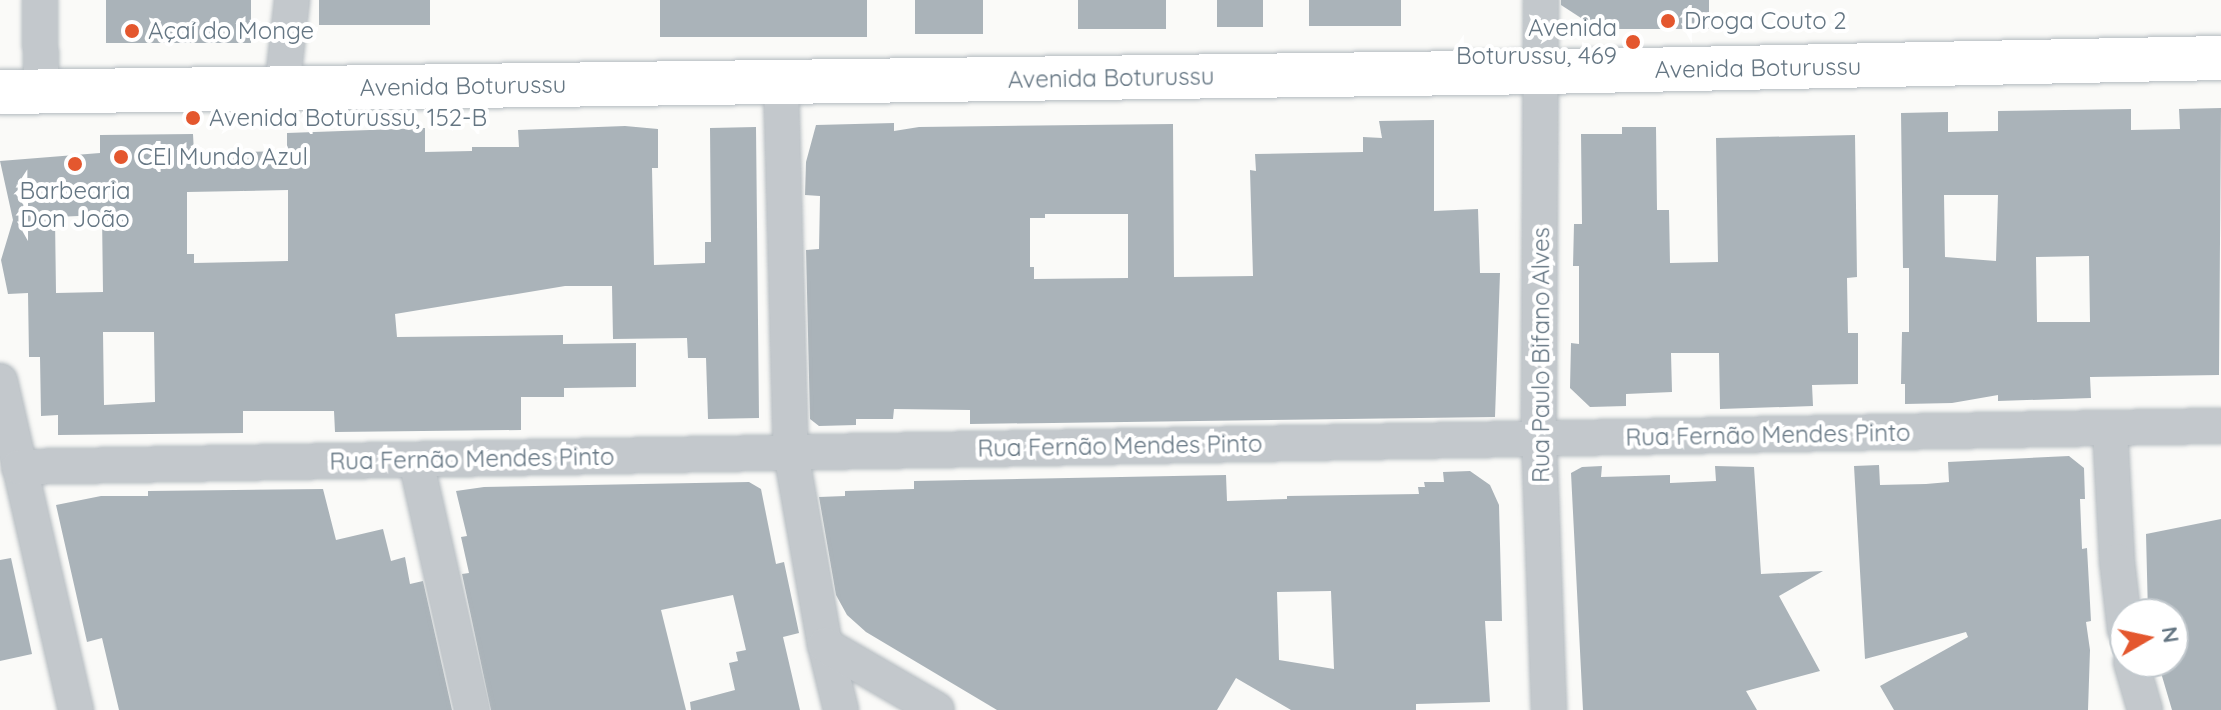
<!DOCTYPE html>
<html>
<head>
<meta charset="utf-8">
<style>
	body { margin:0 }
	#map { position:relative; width:2221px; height:710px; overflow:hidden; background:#fafaf8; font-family:Quicksand,sans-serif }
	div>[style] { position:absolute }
	.building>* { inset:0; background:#aab3b9; transform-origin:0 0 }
	.roads { filter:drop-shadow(0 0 2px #b3babf) drop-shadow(0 0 2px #b3babf) }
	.minor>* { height:34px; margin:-17px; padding:0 17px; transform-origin:17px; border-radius:17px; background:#c3c8cc }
	.secondary>* { height:44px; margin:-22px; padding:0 22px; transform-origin:22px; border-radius:22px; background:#fff }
	.dots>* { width:22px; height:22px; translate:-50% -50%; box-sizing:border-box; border:4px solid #fff; border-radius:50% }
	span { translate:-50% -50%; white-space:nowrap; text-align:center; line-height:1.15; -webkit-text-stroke:8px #fff; paint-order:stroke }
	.poi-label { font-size:24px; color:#657683 }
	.left { translate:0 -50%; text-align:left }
	.right { translate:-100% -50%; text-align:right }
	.street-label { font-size:24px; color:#657683 }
	.north { position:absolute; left:2109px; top:598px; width:80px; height:80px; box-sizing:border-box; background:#fff; border:2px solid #c1c8cd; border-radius:50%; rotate:81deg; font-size:22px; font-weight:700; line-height:32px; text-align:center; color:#657683 }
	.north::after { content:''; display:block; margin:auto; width:28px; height:36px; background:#e4572e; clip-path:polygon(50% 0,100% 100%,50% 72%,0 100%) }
</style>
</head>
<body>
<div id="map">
	<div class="building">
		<i style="left:106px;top:0;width:145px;height:43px"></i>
		<i style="left:319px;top:0;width:111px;height:25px"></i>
		<i style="left:660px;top:0;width:207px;height:37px"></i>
		<i style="left:915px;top:0;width:68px;height:34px"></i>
		<i style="left:1078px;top:0;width:88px;height:29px"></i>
		<i style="left:1217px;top:0;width:46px;height:27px"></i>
		<i style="left:1309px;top:0;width:92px;height:26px"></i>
		<i style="clip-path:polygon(1561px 0,1709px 0,1709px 29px,1598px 29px,1561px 5px)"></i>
		<i style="clip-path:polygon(evenodd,2221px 108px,2219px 375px,2090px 377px,2091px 398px,1998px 401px,1998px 395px,1952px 403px,1905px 404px,1905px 384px,1901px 384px,1902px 332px,1909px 332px,1909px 268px,1903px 268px,1901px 113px,1948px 112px,1948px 132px,1998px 131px,1998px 111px,2131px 109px,2131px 130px,2180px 129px,2179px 109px,2221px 108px,1944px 195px,1998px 195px,1996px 261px,1945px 257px,1944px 195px,2221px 108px,2089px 256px,2090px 322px,2037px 322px,2036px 257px,2089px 256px)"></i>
		<i style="clip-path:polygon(evenodd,1434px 120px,1434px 211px,1478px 209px,1480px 273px,1500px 273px,1495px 417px,970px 424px,970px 410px,894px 409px,893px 419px,856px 419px,856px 425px,819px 426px,810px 419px,806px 250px,819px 249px,820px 196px,805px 195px,806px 162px,816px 125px,894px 123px,894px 131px,919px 127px,1173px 124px,1174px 277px,1253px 276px,1250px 170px,1256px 171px,1255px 154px,1363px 152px,1363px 137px,1382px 138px,1379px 121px,1434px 120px,1045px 214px,1128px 214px,1128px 278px,1034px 279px,1034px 267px,1030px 267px,1030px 218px,1045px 218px,1045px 214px)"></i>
		<i style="clip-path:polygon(evenodd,625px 126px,658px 129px,658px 168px,652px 168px,654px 265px,705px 263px,705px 242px,711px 242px,710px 128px,756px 127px,759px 418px,708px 419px,706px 358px,688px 358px,687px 338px,613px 339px,612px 286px,565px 286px,395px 314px,397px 337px,563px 335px,563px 344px,636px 343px,636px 387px,564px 388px,564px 397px,521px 397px,521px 430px,335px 432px,334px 411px,243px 411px,243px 433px,58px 435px,58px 415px,41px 416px,40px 357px,29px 357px,28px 293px,8px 294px,1px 260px,13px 220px,0 161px,100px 153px,100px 135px,193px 134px,194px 153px,287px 151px,287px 133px,425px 128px,425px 152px,472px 151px,472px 147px,519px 147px,518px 130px,625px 126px,288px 190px,288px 261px,194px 263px,194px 254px,187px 254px,187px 192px,288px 190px,625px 126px,102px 215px,103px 292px,56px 293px,55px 217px,102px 215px,625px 126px,103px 332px,154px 332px,155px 402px,104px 405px,103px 332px)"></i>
		<i style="clip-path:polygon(1622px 127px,1656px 127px,1657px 210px,1669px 210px,1670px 263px,1718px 262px,1716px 138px,1855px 135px,1857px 277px,1847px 278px,1848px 333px,1858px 333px,1858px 384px,1812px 385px,1813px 406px,1720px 409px,1719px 353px,1671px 353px,1672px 392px,1626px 394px,1626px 406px,1590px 407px,1570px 388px,1571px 343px,1579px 344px,1579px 266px,1573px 266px,1574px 224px,1582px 224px,1581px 134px,1622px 134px)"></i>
		<i style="clip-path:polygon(2069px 456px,2084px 468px,2085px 499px,2080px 499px,2082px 549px,2087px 548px,2091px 621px,2086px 622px,2090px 650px,2088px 710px,1894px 710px,1880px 686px,1968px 637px,1966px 632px,1865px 659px,1854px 466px,1879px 465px,1880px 485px,1926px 484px,1949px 482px,1948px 462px)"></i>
		<i style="clip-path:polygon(1602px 466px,1601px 477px,1670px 475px,1670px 483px,1716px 481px,1715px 466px,1754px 467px,1761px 574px,1823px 571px,1779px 596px,1820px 671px,1746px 691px,1757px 710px,1583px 710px,1571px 473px,1582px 467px)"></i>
		<i style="clip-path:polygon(evenodd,1470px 471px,1490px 485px,1499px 505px,1502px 621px,1485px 621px,1490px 702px,1416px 704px,1416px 710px,1291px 710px,1236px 678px,1217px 710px,997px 710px,866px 632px,847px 615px,836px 595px,819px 497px,845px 496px,845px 491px,914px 489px,914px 481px,1226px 475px,1227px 501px,1287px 499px,1287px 496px,1419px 494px,1418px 487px,1425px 487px,1424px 482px,1444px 482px,1443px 472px,1470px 471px,1331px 591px,1334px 669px,1279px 660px,1277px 592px,1331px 591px)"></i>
		<i style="clip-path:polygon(749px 482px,761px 489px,776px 564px,784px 562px,799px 633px,783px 637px,800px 710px,691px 710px,690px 702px,735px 690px,729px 663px,738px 661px,736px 652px,746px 650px,733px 595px,661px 610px,686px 710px,491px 710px,462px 574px,469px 573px,461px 537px,467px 536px,456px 491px,484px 487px)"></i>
		<i style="clip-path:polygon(323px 489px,336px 540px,383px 529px,391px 561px,405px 557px,410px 584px,423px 581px,452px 710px,119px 710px,102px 638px,87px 642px,56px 505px,101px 496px,148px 496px,148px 491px)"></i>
		<i style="clip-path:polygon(2221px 519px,2221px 710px,2172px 710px,2159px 666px,2173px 662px,2173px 614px,2148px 614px,2146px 534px)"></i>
		<i style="clip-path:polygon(11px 558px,32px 654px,0 661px,0 560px)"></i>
	</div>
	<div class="roads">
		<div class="minor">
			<i style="left:40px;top:0;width:92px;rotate:89.4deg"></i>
			<i style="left:1541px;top:0;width:438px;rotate:90.3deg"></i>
			<i style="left:1539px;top:438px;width:272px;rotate:87.9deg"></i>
			<i style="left:781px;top:83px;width:370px;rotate:88.5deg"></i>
			<i style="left:791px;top:453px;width:195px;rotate:80deg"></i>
			<i style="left:825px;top:645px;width:67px;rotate:76.2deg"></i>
			<i style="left:282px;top:88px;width:89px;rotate:-83.5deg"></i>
			<i style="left:0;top:381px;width:338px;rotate:77deg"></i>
			<i style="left:2110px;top:430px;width:131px;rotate:86.9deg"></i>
			<i style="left:2117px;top:561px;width:69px;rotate:83.4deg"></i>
			<i style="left:416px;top:461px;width:255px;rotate:77.3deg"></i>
			<i style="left:19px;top:467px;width:2202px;rotate:-1.07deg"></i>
			<i style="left:825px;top:645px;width:129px;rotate:30.1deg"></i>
			<i style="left:2131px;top:662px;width:50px;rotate:73.7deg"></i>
		</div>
		<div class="secondary">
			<i style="left:0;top:92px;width:1542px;rotate:-0.74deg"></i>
			<i style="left:1542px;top:72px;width:679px;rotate:-1.18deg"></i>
		</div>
	</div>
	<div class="dots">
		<i style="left:1668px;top:21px;background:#e4572e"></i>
		<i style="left:132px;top:31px;background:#e4572e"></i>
		<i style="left:1633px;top:42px;background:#e4572e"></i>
		<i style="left:193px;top:118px;background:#e4572e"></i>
		<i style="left:121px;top:157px;background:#e4572e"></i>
		<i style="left:75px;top:164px;background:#e4572e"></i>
	</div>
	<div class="poi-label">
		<span class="left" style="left:1684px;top:21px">Droga Couto 2</span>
		<span class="right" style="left:1617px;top:42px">Avenida<br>Boturussu, 469</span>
		<span class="left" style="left:148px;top:31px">Açaí do Monge</span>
		<span class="left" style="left:209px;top:118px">Avenida Boturussu, 152-B</span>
		<span class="left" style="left:137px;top:157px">CEI Mundo Azul</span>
		<span style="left:75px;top:205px">Barbearia<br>Don João</span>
	</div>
	<div class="street-label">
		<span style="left:1758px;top:68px;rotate:-1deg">Avenida Boturussu</span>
		<span style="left:1111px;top:78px;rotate:-1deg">Avenida Boturussu</span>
		<span style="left:463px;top:86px;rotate:-1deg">Avenida Boturussu</span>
		<span style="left:1541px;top:355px;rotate:-90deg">Rua Paulo Bifano Alves</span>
		<span style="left:1768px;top:435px;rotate:-1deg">Rua Fernão Mendes Pinto</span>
		<span style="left:1120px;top:446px;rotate:-1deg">Rua Fernão Mendes Pinto</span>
		<span style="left:472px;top:459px;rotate:-1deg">Rua Fernão Mendes Pinto</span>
	</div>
	<div class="north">N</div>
</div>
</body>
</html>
